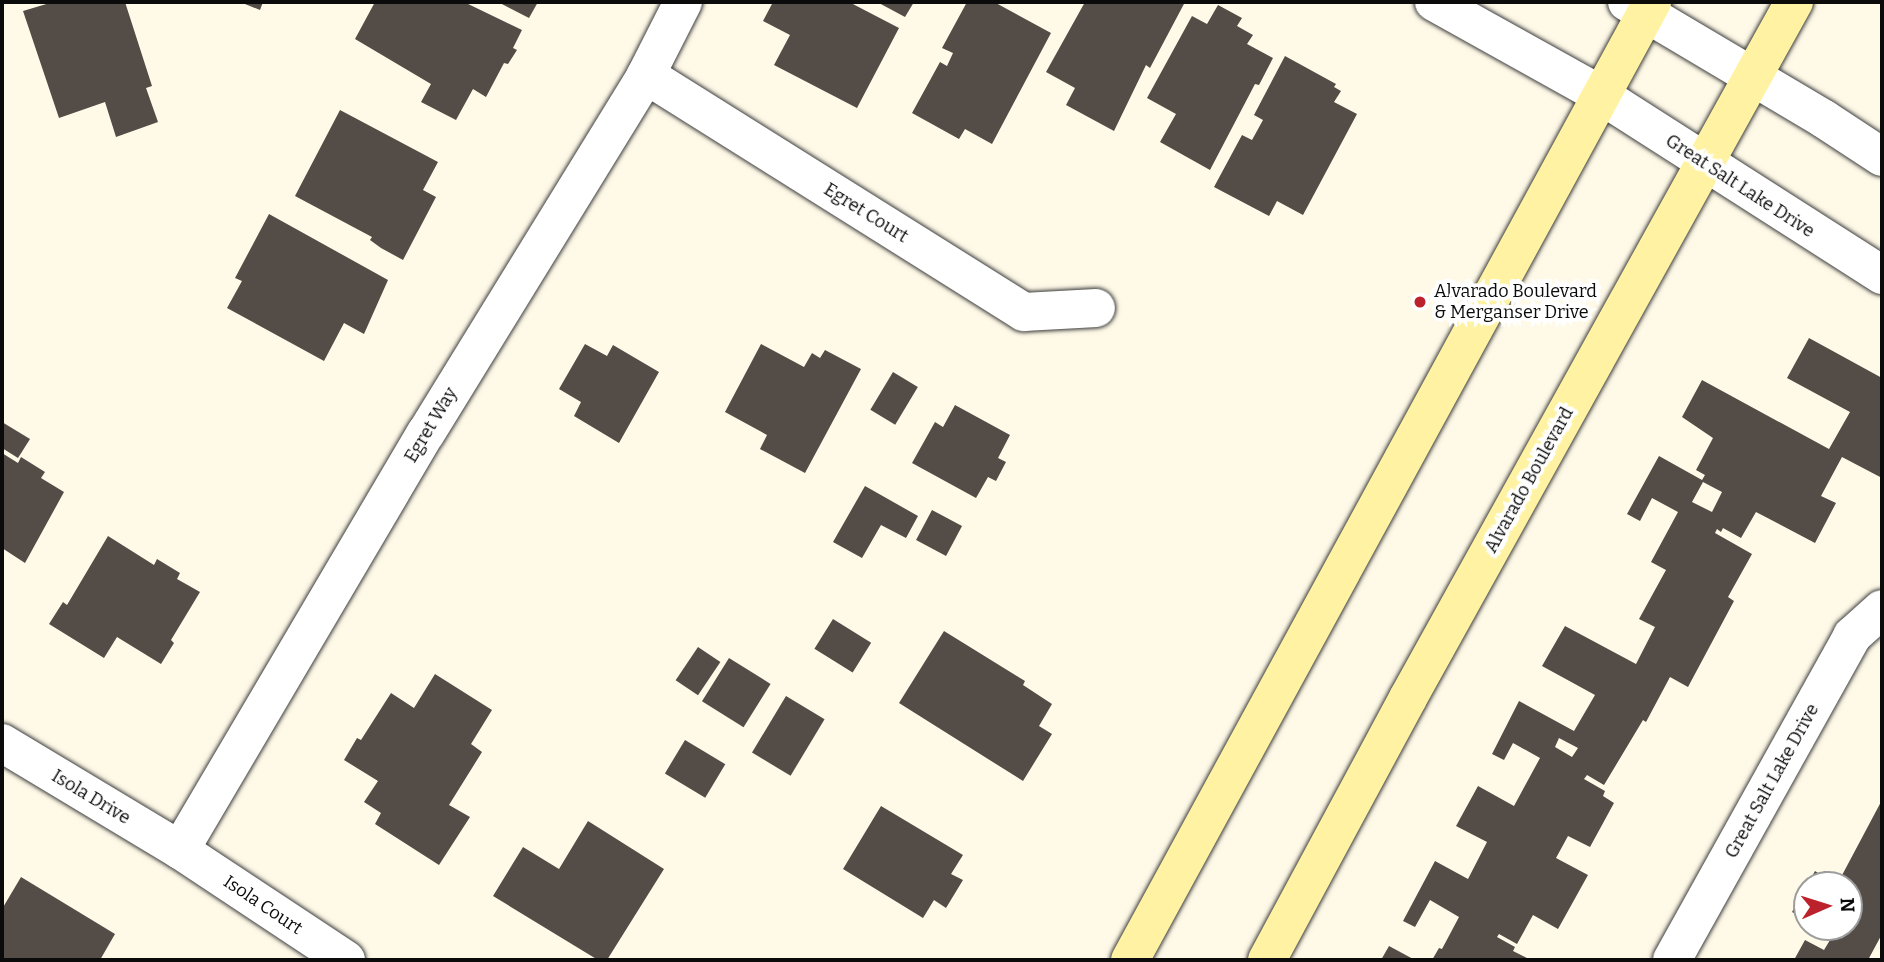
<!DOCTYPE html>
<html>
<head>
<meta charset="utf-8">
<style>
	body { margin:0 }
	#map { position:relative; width:1884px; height:962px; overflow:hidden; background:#fffae8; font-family:Bitter,serif }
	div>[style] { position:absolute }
	.building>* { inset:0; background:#534c47; transform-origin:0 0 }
	.roads { filter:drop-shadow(0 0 2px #3e3e3e) drop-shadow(0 0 2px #3e3e3e) }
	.street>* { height:38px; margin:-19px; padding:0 19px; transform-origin:19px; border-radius:19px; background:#fff }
	.secondary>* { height:38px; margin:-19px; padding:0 19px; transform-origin:19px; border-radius:19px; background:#fff3a3 }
	.dots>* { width:19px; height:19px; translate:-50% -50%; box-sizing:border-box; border:4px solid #fff; border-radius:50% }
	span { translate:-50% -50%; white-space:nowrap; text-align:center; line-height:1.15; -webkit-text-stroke:7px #fff; paint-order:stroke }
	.street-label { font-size:18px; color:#0b0b0b }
	.poi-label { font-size:18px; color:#0b0b0b }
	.left { translate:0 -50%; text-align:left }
	.frame { position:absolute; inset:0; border:4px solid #0b0b0b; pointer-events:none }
	.north { position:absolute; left:1793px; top:871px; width:70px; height:70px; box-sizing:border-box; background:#fff; border:2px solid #9d9d9d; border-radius:50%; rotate:87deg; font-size:19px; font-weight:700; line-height:28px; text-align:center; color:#0b0b0b }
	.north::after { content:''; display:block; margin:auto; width:24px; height:32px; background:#bc222b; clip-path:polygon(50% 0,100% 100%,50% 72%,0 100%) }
</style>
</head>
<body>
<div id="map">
	<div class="building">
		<i style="clip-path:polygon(53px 2px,125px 2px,152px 86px,146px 88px,158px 122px,116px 137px,105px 102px,59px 118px,23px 11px)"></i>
		<i style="clip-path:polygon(240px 2px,263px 2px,260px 10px)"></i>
		<i style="clip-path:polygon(375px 2px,464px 2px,522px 30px,513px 48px,517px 50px,508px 64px,504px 63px,486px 97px,473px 89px,456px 120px,421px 102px,431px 84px,355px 39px)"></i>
		<i style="clip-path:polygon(498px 2px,538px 2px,529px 18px)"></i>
		<i style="clip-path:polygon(773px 2px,849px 2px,899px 28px,857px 108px,774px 65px,790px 35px,763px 21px)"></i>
		<i style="clip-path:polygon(877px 2px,914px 2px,905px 17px)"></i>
		<i style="clip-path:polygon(967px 2px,994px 2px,1051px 33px,992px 144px,965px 129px,959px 139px,912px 113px,940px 62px,947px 66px,953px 53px,942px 48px)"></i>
		<i style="clip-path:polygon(1085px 2px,1185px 2px,1150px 68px,1146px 65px,1114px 131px,1066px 105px,1075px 88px,1046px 72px)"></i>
		<i style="clip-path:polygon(1218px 5px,1242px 18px,1237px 26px,1253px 35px,1247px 44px,1273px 58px,1259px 85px,1255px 84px,1210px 170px,1160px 142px,1176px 114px,1147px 98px,1192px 16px,1207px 24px)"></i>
		<i style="clip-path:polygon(1285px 56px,1336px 84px,1334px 87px,1341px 91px,1334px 102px,1357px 114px,1303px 215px,1277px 201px,1269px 216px,1214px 187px,1242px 135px,1252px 140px,1263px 120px,1254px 115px)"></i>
		<i style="clip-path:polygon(340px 110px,438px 162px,423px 190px,436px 197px,403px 260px,381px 248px,370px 240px,372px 237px,295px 196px)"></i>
		<i style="clip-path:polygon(269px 214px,388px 280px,364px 334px,344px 323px,324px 361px,227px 308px,242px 281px,235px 278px)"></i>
		<i style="clip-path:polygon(evenodd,1809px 338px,1882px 378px,1882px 478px,1842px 457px,1821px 496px,1836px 503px,1815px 543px,1756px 512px,1741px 538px,1723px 528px,1721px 532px,1717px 529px,1715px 533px,1752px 554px,1728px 597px,1734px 601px,1688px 687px,1670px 677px,1646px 722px,1643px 720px,1604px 785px,1587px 775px,1584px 779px,1605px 791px,1603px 796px,1614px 803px,1590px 847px,1568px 836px,1556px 858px,1588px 875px,1558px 929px,1533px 915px,1517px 944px,1499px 934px,1497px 937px,1515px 947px,1513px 951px,1527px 958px,1526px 960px,1432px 960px,1439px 948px,1442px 949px,1459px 917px,1430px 900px,1415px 927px,1403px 921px,1435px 861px,1468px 879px,1487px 842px,1456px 826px,1478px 786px,1514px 806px,1540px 758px,1513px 743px,1504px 760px,1492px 754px,1519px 701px,1574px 731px,1595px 695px,1542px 666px,1565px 626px,1636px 664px,1655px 627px,1639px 619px,1666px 570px,1651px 562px,1678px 512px,1652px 498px,1640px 521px,1627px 514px,1659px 456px,1702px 480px,1705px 475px,1696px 470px,1713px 438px,1682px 417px,1702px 380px,1829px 449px,1850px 412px,1787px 378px,1809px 338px,1703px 482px,1722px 492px,1712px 512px,1692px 502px,1703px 482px,1809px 338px,1559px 738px,1578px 748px,1572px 757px,1555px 747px,1559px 738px)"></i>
		<i style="clip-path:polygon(585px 344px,607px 356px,613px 345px,659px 372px,619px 443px,574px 416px,581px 402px,559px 389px)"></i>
		<i style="clip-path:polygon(761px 344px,804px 367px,812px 353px,820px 358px,825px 350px,861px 369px,805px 473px,760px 449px,767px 435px,725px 412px)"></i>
		<i style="left:893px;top:372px;width:29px;height:44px;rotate:31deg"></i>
		<i style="clip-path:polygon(955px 405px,1010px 435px,998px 458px,1006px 462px,996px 481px,988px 477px,976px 498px,912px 463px,935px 422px,943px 427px)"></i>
		<i style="clip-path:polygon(2px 422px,30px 439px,18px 458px,2px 448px)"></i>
		<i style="clip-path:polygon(2px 453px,18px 463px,21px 457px,45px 472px,41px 478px,64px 492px,25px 563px,2px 548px)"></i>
		<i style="clip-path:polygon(865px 486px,918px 516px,906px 538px,881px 525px,862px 558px,833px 542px)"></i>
		<i style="left:932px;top:510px;width:34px;height:34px;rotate:28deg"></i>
		<i style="clip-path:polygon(108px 536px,154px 565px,157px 559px,180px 573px,177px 579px,200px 592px,171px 640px,174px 643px,161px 664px,117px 637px,104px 658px,49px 624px,63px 602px,67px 605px)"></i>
		<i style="left:833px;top:619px;width:45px;height:35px;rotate:32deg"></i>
		<i style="clip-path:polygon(944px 631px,1025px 681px,1023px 685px,1052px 704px,1039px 726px,1052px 734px,1023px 781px,899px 703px)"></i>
		<i style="left:698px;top:647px;width:27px;height:40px;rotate:34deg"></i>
		<i style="left:729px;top:658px;width:49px;height:51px;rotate:32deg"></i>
		<i style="clip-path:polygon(435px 674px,492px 710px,471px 744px,482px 752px,449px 805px,470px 817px,439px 865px,375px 824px,381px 813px,364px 802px,378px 781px,344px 760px,357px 738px,361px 740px,391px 693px,414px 708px)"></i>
		<i style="left:786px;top:696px;width:45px;height:66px;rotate:31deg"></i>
		<i style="left:685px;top:740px;width:47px;height:39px;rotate:31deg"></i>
		<i style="clip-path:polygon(1882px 800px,1882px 934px,1868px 960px,1794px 960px,1805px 940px,1824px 950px,1833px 935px,1819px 927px,1849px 927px,1849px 885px,1807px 885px,1807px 920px,1792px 912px,1815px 871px,1821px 875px,1824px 871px,1840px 879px)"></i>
		<i style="clip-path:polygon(881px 806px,963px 855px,951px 874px,963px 880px,946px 908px,934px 900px,923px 918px,843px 869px)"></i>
		<i style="clip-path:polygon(588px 821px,664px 869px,607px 960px,598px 960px,493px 896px,523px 847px,559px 869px)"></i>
		<i style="clip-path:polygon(21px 877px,115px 934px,100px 960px,2px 960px,2px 909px)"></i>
		<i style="clip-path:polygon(1389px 946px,1415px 960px,1381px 960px)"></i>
	</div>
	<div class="roads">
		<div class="street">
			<i style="left:1434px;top:2px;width:189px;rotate:29.1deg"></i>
			<i style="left:1599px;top:94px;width:336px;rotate:32.6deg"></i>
			<i style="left:1627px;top:2px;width:229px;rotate:30.7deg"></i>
			<i style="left:1824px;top:119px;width:69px;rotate:33.2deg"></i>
			<i style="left:646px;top:75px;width:446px;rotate:32.1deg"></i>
			<i style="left:1024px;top:312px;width:72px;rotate:-3.2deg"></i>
			<i style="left:2px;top:743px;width:208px;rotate:31deg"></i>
			<i style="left:180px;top:850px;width:199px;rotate:33.5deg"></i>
			<i style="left:180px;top:850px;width:484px;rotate:-59.5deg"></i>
			<i style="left:426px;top:433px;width:420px;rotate:-58.4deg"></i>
			<i style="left:646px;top:75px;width:82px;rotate:-63.1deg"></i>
			<i style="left:1672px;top:960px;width:371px;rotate:-60.9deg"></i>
			<i style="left:1852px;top:636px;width:40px;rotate:-42deg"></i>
		</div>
		<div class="secondary">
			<i style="left:1130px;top:960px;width:1091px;rotate:-61.41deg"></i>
			<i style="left:1267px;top:960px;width:298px;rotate:-61.7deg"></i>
			<i style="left:1408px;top:698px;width:796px;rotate:-60.99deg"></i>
		</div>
	</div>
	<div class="dots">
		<i style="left:1420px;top:302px;background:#bc222b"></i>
	</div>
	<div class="street-label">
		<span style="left:1740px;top:186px;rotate:33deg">Great Salt Lake Drive</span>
		<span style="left:866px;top:213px;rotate:32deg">Egret Court</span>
		<span style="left:431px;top:425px;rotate:-59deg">Egret Way</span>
		<span style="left:1529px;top:480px;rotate:-61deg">Alvarado Boulevard</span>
		<span style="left:1772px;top:781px;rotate:-61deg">Great Salt Lake Drive</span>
		<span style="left:91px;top:797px;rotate:31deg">Isola Drive</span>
		<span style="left:263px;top:905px;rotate:34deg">Isola Court</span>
	</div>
	<div class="poi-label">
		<span class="left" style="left:1434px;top:302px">Alvarado Boulevard<br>&amp; Merganser Drive</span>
	</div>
	<div class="frame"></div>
	<div class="north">N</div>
</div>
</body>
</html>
